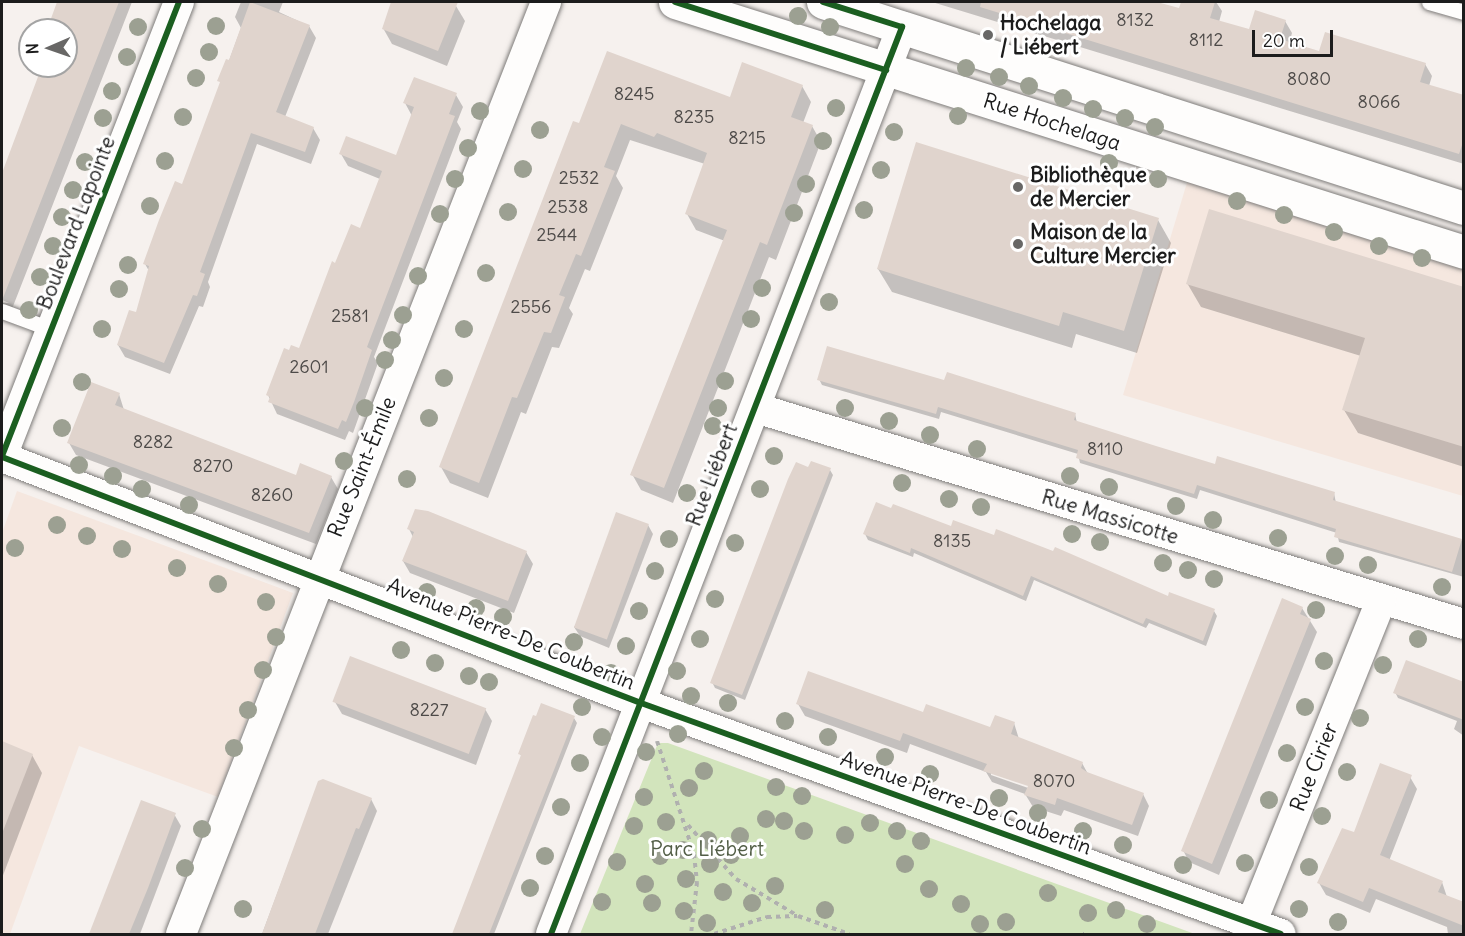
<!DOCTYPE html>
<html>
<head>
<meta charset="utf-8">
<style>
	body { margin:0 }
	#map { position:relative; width:1465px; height:936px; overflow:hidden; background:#f6f1ee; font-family:Delius,sans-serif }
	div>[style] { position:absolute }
	.built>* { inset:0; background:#f5e7df }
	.green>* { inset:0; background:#d2e4bc }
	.shadow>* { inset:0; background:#0003 }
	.building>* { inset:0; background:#e0d4cd; transform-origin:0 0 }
	.path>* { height:4px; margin-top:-2px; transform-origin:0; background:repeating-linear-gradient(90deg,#b0b0af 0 4.5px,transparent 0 9px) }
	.roads { filter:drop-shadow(0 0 2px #7e7c7a) drop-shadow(0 0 2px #7e7c7a) }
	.service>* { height:15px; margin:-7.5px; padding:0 7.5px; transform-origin:7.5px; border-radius:7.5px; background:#fefdfc }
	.minor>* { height:30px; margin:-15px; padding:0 15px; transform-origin:15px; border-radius:15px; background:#fefdfc }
	.secondary>* { height:33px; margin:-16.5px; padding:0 16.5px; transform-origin:16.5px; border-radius:16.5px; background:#fefdfc }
	.cycleway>* { height:6px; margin:-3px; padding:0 3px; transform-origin:3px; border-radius:3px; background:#1b5e20 }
	.trees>* { width:18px; height:18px; margin:-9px; border-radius:50%; background:#9ca092 }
	.dots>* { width:16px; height:16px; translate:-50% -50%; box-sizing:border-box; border:3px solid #fff; border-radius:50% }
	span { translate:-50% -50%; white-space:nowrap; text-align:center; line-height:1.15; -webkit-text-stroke:6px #fff; paint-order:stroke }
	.number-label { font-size:18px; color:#4d4a48 }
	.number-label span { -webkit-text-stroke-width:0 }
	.poi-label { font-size:21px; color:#1c1c1c; font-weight:700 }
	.left { translate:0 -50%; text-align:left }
	.street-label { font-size:21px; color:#1c1c1c }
	.park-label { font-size:21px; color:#525e46 }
	.frame { position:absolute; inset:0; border:3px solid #1c1c1c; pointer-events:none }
	.north { position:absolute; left:18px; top:18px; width:60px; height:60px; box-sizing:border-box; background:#fff; border:2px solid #a4a4a4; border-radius:50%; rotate:268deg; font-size:16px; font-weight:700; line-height:24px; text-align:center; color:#1c1c1c }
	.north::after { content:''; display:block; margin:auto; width:21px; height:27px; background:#686766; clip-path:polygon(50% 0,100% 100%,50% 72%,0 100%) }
	.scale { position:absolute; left:1252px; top:30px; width:81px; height:27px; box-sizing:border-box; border:3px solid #1c1c1c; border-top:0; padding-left:8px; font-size:18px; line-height:21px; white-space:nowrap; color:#1c1c1c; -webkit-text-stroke:4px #fff; paint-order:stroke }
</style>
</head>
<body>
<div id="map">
	<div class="built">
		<i style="clip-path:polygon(1189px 176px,1463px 266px,1463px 496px,1123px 395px)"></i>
		<i style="clip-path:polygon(17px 491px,293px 593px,218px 797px,79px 746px,10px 934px,2px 934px,2px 533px)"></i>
	</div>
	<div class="green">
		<i style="clip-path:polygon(658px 743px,668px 743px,1195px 934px,580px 934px)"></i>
	</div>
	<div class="shadow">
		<i style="clip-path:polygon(59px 2px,132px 2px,10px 314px,2px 311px,2px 303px,9px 303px,2px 300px,2px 177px,44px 66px,66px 66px,66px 30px,55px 30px,51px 24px)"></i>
		<i style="clip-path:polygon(241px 2px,283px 2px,279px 12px,309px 26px,316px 38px,285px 117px,313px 128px,320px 140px,311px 164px,257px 144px,208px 282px,210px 287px,203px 307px,199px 306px,170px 374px,125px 357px,118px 345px,137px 314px,149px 271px,145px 264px,183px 186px,241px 28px,235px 17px)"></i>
		<i style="clip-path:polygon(393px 2px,446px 2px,456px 6px,465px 21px,447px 66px,392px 44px,383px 28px)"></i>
		<i style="clip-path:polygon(932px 2px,1152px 2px,1180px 10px,1182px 2px,1216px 2px,1222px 11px,1219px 22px,1250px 31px,1285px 21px,1292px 33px,1289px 44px,1320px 53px,1425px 64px,1432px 76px,1429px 86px,1464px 96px,1464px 164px)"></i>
		<i style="clip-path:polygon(802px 86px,811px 102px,803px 123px,812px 126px,821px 142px,776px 260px,769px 257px,673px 503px,641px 490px,632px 474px,725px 241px,696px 230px,687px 214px,705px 164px,630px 140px,616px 176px,623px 188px,590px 271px,585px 269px,569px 308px,573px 314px,559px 348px,552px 347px,526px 414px,521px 412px,488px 498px,450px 483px,441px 467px,580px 125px)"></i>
		<i style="clip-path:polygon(456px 95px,463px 107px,457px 122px,461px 129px,374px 357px,378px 363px,353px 433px,349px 431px,345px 440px,277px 414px,268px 395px,300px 350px,336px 265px,361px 230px,380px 179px,348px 166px,341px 154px,397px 157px,412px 116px,405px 103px)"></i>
		<i style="clip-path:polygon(1158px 220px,1171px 243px,1137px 353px,1076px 334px,1072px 348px,892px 292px,878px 269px)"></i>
		<i style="clip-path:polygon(1187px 283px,1464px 288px,1464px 467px,1358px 433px,1344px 410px,1361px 356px,1201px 307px)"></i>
		<i style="clip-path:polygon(819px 379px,945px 382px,1075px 414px,1077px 423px,1216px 466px,1334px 493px,1336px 503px,1464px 541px,1464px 577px,1339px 542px,1337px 533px,1200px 490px,1197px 499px,1080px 463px,1078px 454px,941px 412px,939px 419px,822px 385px)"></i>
		<i style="clip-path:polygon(119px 394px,124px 410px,296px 477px,331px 477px,338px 489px,316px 544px,76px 455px,69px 443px)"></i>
		<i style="clip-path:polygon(809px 469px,830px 470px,833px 475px,745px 700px,715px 688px,712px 682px)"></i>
		<i style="clip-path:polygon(648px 525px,653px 534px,609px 648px,580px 636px,574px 627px)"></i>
		<i style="clip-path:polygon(951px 528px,1214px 611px,1217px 616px,1206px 646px,1149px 623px,1146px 628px,1034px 580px,1026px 601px,914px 553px,913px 557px,868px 540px,865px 534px)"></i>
		<i style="clip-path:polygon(409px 529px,526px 552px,533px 564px,514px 613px,410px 573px,403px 561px,413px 537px)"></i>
		<i style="clip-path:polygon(1302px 608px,1317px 632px,1219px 875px,1189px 862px,1183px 850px)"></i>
		<i style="clip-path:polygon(1395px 692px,1464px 696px,1464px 736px,1454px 729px,1457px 721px,1398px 698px)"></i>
		<i style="clip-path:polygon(335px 702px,485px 709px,492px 721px,476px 765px,342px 714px)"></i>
		<i style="clip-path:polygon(evenodd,798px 704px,924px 714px,991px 729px,1014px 723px,1019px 739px,1082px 763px,1088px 774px,1143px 794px,1149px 806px,1138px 836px,1064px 810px,1061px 816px,1033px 807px,1025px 794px,992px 782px,986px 772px,910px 744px,907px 753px,805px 716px,798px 704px,991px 772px,1035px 787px,1034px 790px,991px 775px,991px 772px)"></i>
		<i style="clip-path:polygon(574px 718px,577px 723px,494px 934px,453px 934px,522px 757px,520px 754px)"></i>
		<i style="clip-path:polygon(2px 743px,32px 755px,42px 773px,2px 878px)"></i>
		<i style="clip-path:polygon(1410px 777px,1417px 789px,1389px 861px,1442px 882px,1447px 897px,1464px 903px,1464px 934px,1448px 934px,1447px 927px,1376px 899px,1370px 913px,1326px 895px,1319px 883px,1354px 834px)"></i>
		<i style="clip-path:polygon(319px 782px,371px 799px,377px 811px,328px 934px,262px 934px)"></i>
		<i style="clip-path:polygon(142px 802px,174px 814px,181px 826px,140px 934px,91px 934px)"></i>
	</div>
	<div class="building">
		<i style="clip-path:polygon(57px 2px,119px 2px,3px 298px,2px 173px,42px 66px,66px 66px,66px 30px,56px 30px,57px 27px,49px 24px)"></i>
		<i style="clip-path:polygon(250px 2px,310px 25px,276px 112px,314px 127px,305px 152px,251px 133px,200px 272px,205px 274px,197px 296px,193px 295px,164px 363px,117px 345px,129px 310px,136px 312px,149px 266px,143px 264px,159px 220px,175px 181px,182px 184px,220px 82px,217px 81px,226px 59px,229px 60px)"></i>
		<i style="clip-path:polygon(391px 2px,458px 2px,438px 51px,382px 29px)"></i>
		<i style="clip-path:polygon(981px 2px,1157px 2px,1179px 8px,1181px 2px,1215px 2px,1210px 18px,1249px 29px,1255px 10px,1286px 20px,1280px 39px,1319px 51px,1325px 32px,1426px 63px,1420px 82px,1464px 95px,1464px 139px,1459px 154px,980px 7px)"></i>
		<i style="clip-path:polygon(607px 51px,730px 97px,742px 62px,803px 85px,791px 117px,813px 125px,767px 245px,760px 242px,664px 488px,630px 475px,727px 230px,685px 214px,707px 153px,657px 133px,654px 137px,621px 124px,604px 167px,615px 171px,581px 256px,576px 254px,559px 295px,565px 297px,551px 333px,544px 332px,517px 398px,512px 397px,479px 483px,439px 467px,573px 121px,579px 123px)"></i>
		<i style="clip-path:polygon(414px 77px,457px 93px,449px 114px,455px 116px,367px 347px,372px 350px,354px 402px,346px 422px,342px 420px,338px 429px,268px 402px,270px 397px,266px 395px,284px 348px,289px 350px,291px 345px,299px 348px,332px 261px,335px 263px,351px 224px,360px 228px,382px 171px,339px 154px,346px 136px,396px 155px,414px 107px,403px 103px)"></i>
		<i style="clip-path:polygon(916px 142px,1159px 218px,1124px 331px,1063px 312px,1059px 326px,877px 269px)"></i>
		<i style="clip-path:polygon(1209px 209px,1464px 287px,1464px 447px,1342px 410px,1365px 338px,1186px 284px)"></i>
		<i style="clip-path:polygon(827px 346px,944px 380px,947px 372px,1076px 413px,1074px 420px,1156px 446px,1215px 464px,1217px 456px,1335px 492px,1333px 500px,1462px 539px,1452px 572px,1334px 537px,1336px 529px,1197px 485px,1194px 494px,1076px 458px,1078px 450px,938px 407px,936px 414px,817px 380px)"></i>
		<i style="clip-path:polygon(91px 382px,120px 393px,115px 405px,296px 475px,300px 463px,332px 476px,309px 533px,67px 443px)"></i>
		<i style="clip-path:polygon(811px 461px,831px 468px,742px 695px,710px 683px,788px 479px,796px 462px,808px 467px)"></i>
		<i style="clip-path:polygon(876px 502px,891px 508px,893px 504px,951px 526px,953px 520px,994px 535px,996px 529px,1053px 551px,1055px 547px,1168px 596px,1169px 592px,1215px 609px,1203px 641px,1146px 618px,1143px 624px,1031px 576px,1023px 596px,911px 548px,910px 553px,863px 534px)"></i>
		<i style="clip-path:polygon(415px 509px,428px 511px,527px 551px,508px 601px,402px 561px,414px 532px,407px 529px)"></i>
		<i style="left:616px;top:512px;width:35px;height:123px;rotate:20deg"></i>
		<i style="clip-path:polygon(1282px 598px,1303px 607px,1300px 614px,1311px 619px,1212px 864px,1181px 851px)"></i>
		<i style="left:350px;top:656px;width:146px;height:49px;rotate:21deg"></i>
		<i style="clip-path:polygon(1406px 660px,1464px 682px,1464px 720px,1393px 693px)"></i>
		<i style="clip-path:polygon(808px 671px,923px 712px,926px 704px,990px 727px,995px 715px,1015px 722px,1011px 734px,1083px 762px,1081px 768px,1087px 772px,1144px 793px,1132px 825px,1057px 798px,1055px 805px,1024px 795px,1028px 786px,983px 771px,987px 764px,903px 733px,900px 741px,796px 704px)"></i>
		<i style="clip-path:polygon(541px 703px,575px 716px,554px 770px,489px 934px,452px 934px,521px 755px,518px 754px,533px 715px,536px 716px)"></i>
		<i style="clip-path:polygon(2px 741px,33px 754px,3px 831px,2px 831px)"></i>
		<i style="clip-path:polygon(1380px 763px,1412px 775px,1380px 855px,1443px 881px,1438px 892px,1464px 902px,1464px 926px,1369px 888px,1363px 902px,1317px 883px,1342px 828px,1354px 832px)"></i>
		<i style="clip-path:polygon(323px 779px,372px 798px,359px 829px,356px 828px,315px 934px,262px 934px,318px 781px)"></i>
		<i style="clip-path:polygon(141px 800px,176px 813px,148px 888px,129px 934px,89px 934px)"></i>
	</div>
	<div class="path">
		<i style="left:657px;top:741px;width:119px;rotate:71.9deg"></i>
		<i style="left:694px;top:854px;width:28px;rotate:84deg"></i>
		<i style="left:697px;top:882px;width:52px;rotate:96.6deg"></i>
		<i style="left:688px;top:825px;width:72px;rotate:48.4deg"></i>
		<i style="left:736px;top:879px;width:72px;rotate:30.8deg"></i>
		<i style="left:798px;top:916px;width:54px;rotate:19.4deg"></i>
		<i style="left:714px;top:934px;width:56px;rotate:-17.8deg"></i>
		<i style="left:767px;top:917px;width:30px;rotate:-2deg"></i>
		<i style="left:1083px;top:934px;width:1px"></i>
	</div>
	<div class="roads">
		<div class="service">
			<i style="left:1429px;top:2px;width:36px;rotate:16deg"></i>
			<i style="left:2px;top:311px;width:54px;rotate:20.4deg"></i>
		</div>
		<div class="minor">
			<i style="left:756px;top:408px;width:740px;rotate:16.97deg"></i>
			<i style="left:2px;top:456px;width:487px;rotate:-68.7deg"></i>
			<i style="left:2px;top:457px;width:685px;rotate:21.06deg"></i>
			<i style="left:641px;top:703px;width:680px;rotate:19.85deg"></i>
			<i style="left:181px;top:934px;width:1001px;rotate:-68.61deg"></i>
			<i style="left:551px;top:934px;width:973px;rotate:-68.84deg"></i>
			<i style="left:1247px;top:934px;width:360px;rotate:-68.1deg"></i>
		</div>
		<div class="secondary">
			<i style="left:675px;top:2px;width:828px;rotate:17.58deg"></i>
			<i style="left:823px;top:2px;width:673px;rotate:17.82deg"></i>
		</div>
	</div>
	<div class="cycleway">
		<i style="left:675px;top:2px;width:222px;rotate:17.9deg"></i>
		<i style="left:2px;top:456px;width:487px;rotate:-68.7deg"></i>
		<i style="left:2px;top:457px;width:685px;rotate:21.06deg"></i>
		<i style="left:641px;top:703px;width:680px;rotate:19.85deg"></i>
		<i style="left:551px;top:934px;width:973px;rotate:-68.84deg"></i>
		<i style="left:902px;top:27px;width:83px;rotate:-162.4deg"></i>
	</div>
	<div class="trees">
		<i style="left:798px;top:16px"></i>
		<i style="left:216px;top:26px"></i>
		<i style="left:138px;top:27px"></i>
		<i style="left:830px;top:27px"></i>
		<i style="left:209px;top:52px"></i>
		<i style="left:127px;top:57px"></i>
		<i style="left:966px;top:68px"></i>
		<i style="left:999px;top:77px"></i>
		<i style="left:196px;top:78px"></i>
		<i style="left:1029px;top:86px"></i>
		<i style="left:112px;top:91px"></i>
		<i style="left:1063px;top:98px"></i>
		<i style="left:836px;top:108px"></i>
		<i style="left:1093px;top:109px"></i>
		<i style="left:480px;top:111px"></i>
		<i style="left:958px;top:116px"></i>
		<i style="left:183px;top:117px"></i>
		<i style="left:103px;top:118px"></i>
		<i style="left:1125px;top:118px"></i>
		<i style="left:1155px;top:127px"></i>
		<i style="left:540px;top:130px"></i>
		<i style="left:894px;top:132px"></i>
		<i style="left:823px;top:141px"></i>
		<i style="left:468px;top:148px"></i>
		<i style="left:165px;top:161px"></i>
		<i style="left:85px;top:162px"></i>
		<i style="left:1109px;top:163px"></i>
		<i style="left:523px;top:169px"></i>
		<i style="left:881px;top:170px"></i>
		<i style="left:455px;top:179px"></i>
		<i style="left:1158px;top:179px"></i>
		<i style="left:806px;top:184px"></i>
		<i style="left:73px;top:190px"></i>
		<i style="left:1237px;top:201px"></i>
		<i style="left:150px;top:206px"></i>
		<i style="left:864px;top:210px"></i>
		<i style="left:508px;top:212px"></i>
		<i style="left:794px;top:213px"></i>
		<i style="left:440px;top:214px"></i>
		<i style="left:1284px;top:215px"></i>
		<i style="left:62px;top:217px"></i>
		<i style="left:1334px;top:232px"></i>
		<i style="left:53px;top:246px"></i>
		<i style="left:1379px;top:246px"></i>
		<i style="left:1422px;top:258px"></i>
		<i style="left:128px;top:265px"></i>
		<i style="left:486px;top:273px"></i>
		<i style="left:418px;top:276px"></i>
		<i style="left:40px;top:277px"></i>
		<i style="left:762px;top:288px"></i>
		<i style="left:119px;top:289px"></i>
		<i style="left:829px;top:302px"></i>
		<i style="left:29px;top:310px"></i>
		<i style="left:403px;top:315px"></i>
		<i style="left:751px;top:319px"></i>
		<i style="left:102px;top:329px"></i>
		<i style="left:464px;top:329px"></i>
		<i style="left:392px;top:340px"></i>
		<i style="left:385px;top:360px"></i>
		<i style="left:444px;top:378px"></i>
		<i style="left:725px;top:381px"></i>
		<i style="left:82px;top:382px"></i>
		<i style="left:365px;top:408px"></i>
		<i style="left:718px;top:408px"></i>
		<i style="left:845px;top:408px"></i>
		<i style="left:429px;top:418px"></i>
		<i style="left:889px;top:421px"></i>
		<i style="left:713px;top:426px"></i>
		<i style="left:62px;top:428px"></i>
		<i style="left:930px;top:435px"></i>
		<i style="left:977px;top:449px"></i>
		<i style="left:774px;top:456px"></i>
		<i style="left:344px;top:461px"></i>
		<i style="left:79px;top:465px"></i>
		<i style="left:113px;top:476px"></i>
		<i style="left:1070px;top:476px"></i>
		<i style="left:407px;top:479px"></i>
		<i style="left:902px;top:483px"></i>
		<i style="left:1109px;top:487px"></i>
		<i style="left:142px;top:489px"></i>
		<i style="left:760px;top:489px"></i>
		<i style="left:687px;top:493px"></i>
		<i style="left:949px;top:499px"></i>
		<i style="left:189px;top:505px"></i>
		<i style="left:1176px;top:506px"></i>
		<i style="left:981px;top:507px"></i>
		<i style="left:1213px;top:520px"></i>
		<i style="left:57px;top:525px"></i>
		<i style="left:1072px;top:534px"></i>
		<i style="left:87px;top:536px"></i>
		<i style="left:1278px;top:538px"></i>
		<i style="left:669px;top:539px"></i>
		<i style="left:1100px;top:542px"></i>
		<i style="left:735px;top:543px"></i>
		<i style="left:15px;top:548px"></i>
		<i style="left:122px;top:549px"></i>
		<i style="left:1335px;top:556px"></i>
		<i style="left:1163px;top:563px"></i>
		<i style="left:1368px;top:565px"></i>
		<i style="left:177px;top:568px"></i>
		<i style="left:1188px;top:570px"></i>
		<i style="left:655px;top:571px"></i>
		<i style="left:1214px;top:579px"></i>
		<i style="left:218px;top:584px"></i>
		<i style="left:1442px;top:587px"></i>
		<i style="left:427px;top:592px"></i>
		<i style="left:715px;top:599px"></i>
		<i style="left:266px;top:602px"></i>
		<i style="left:476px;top:608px"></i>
		<i style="left:1316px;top:610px"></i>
		<i style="left:639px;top:611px"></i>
		<i style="left:503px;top:617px"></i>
		<i style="left:276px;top:637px"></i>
		<i style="left:700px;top:639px"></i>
		<i style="left:1418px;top:639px"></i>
		<i style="left:574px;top:642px"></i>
		<i style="left:626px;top:646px"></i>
		<i style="left:401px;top:650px"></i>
		<i style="left:1324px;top:661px"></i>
		<i style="left:435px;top:663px"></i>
		<i style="left:1383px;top:665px"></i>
		<i style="left:263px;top:670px"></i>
		<i style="left:677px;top:671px"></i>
		<i style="left:611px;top:673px"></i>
		<i style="left:469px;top:676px"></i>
		<i style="left:489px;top:682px"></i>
		<i style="left:691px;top:696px"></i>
		<i style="left:728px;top:703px"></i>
		<i style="left:582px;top:707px"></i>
		<i style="left:1305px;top:707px"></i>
		<i style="left:248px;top:710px"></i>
		<i style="left:1360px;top:718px"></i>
		<i style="left:785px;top:721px"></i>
		<i style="left:678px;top:734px"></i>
		<i style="left:602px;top:737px"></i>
		<i style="left:828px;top:737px"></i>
		<i style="left:234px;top:748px"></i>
		<i style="left:646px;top:752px"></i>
		<i style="left:1287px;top:753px"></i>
		<i style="left:885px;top:757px"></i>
		<i style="left:580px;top:763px"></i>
		<i style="left:704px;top:771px"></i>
		<i style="left:1347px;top:772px"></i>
		<i style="left:930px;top:774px"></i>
		<i style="left:776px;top:787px"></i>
		<i style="left:689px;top:788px"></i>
		<i style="left:802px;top:796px"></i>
		<i style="left:644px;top:797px"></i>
		<i style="left:999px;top:798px"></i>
		<i style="left:1269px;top:800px"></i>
		<i style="left:561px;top:807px"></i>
		<i style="left:1038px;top:813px"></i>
		<i style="left:1322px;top:816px"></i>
		<i style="left:766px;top:819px"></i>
		<i style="left:784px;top:821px"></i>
		<i style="left:666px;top:822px"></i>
		<i style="left:870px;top:823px"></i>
		<i style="left:634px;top:826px"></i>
		<i style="left:202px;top:829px"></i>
		<i style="left:804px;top:831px"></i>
		<i style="left:897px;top:831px"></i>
		<i style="left:1083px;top:831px"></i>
		<i style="left:845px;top:835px"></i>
		<i style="left:740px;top:836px"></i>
		<i style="left:708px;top:840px"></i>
		<i style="left:921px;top:841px"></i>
		<i style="left:1123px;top:845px"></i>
		<i style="left:683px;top:850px"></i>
		<i style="left:731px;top:855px"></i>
		<i style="left:545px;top:856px"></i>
		<i style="left:660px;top:856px"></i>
		<i style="left:617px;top:862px"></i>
		<i style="left:1245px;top:863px"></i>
		<i style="left:710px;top:864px"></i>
		<i style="left:905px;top:864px"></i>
		<i style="left:1183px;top:865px"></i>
		<i style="left:1309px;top:867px"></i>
		<i style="left:185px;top:868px"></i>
		<i style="left:686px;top:879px"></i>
		<i style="left:645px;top:884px"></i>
		<i style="left:775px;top:886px"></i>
		<i style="left:530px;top:888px"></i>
		<i style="left:929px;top:889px"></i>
		<i style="left:723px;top:892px"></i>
		<i style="left:1048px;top:893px"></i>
		<i style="left:602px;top:902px"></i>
		<i style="left:652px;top:903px"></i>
		<i style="left:752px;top:903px"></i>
		<i style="left:961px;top:904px"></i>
		<i style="left:243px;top:909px"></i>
		<i style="left:1299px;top:909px"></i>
		<i style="left:825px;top:910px"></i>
		<i style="left:1116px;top:910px"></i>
		<i style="left:684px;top:911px"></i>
		<i style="left:1088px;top:913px"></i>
		<i style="left:1006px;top:922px"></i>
		<i style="left:1338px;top:922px"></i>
		<i style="left:707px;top:923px"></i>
		<i style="left:980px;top:924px"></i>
		<i style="left:1147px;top:924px"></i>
	</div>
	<div class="dots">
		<i style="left:988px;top:35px;background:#686766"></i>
		<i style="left:1018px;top:187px;background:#686766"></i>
		<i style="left:1018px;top:244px;background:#686766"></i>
	</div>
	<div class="number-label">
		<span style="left:1135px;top:20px">8132</span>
		<span style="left:1206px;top:40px">8112</span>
		<span style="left:1309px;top:79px">8080</span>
		<span style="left:634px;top:94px">8245</span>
		<span style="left:1379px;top:102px">8066</span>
		<span style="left:694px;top:117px">8235</span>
		<span style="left:747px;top:138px">8215</span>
		<span style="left:579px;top:178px">2532</span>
		<span style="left:568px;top:207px">2538</span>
		<span style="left:557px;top:235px">2544</span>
		<span style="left:531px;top:307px">2556</span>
		<span style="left:350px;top:316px">2581</span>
		<span style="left:309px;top:367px">2601</span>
		<span style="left:153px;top:442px">8282</span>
		<span style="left:1105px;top:449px">8110</span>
		<span style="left:213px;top:466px">8270</span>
		<span style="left:272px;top:495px">8260</span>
		<span style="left:952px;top:541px">8135</span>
		<span style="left:429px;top:710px">8227</span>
		<span style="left:1054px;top:781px">8070</span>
	</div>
	<div class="poi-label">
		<span class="left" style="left:1000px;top:35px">Hochelaga<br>/ Liébert</span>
		<span class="left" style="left:1030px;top:187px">Bibliothèque<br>de Mercier</span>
		<span class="left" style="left:1030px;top:244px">Maison de la<br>Culture Mercier</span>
	</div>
	<div class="street-label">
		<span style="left:1052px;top:122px;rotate:18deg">Rue Hochelaga</span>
		<span style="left:76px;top:223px;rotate:-69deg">Boulevard Lapointe</span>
		<span style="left:362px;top:467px;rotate:-68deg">Rue Saint-Émile</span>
		<span style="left:712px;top:475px;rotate:-69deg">Rue Liébert</span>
		<span style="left:1110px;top:517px;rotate:17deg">Rue Massicotte</span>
		<span style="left:511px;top:634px;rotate:22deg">Avenue Pierre-De Coubertin</span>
		<span style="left:1314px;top:767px;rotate:-68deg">Rue Cirier</span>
		<span style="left:966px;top:803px;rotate:20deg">Avenue Pierre-De Coubertin</span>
	</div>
	<div class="park-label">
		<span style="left:707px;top:849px">Parc Liébert</span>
	</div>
	<div class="frame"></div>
	<div class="north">N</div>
	<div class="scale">20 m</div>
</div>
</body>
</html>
